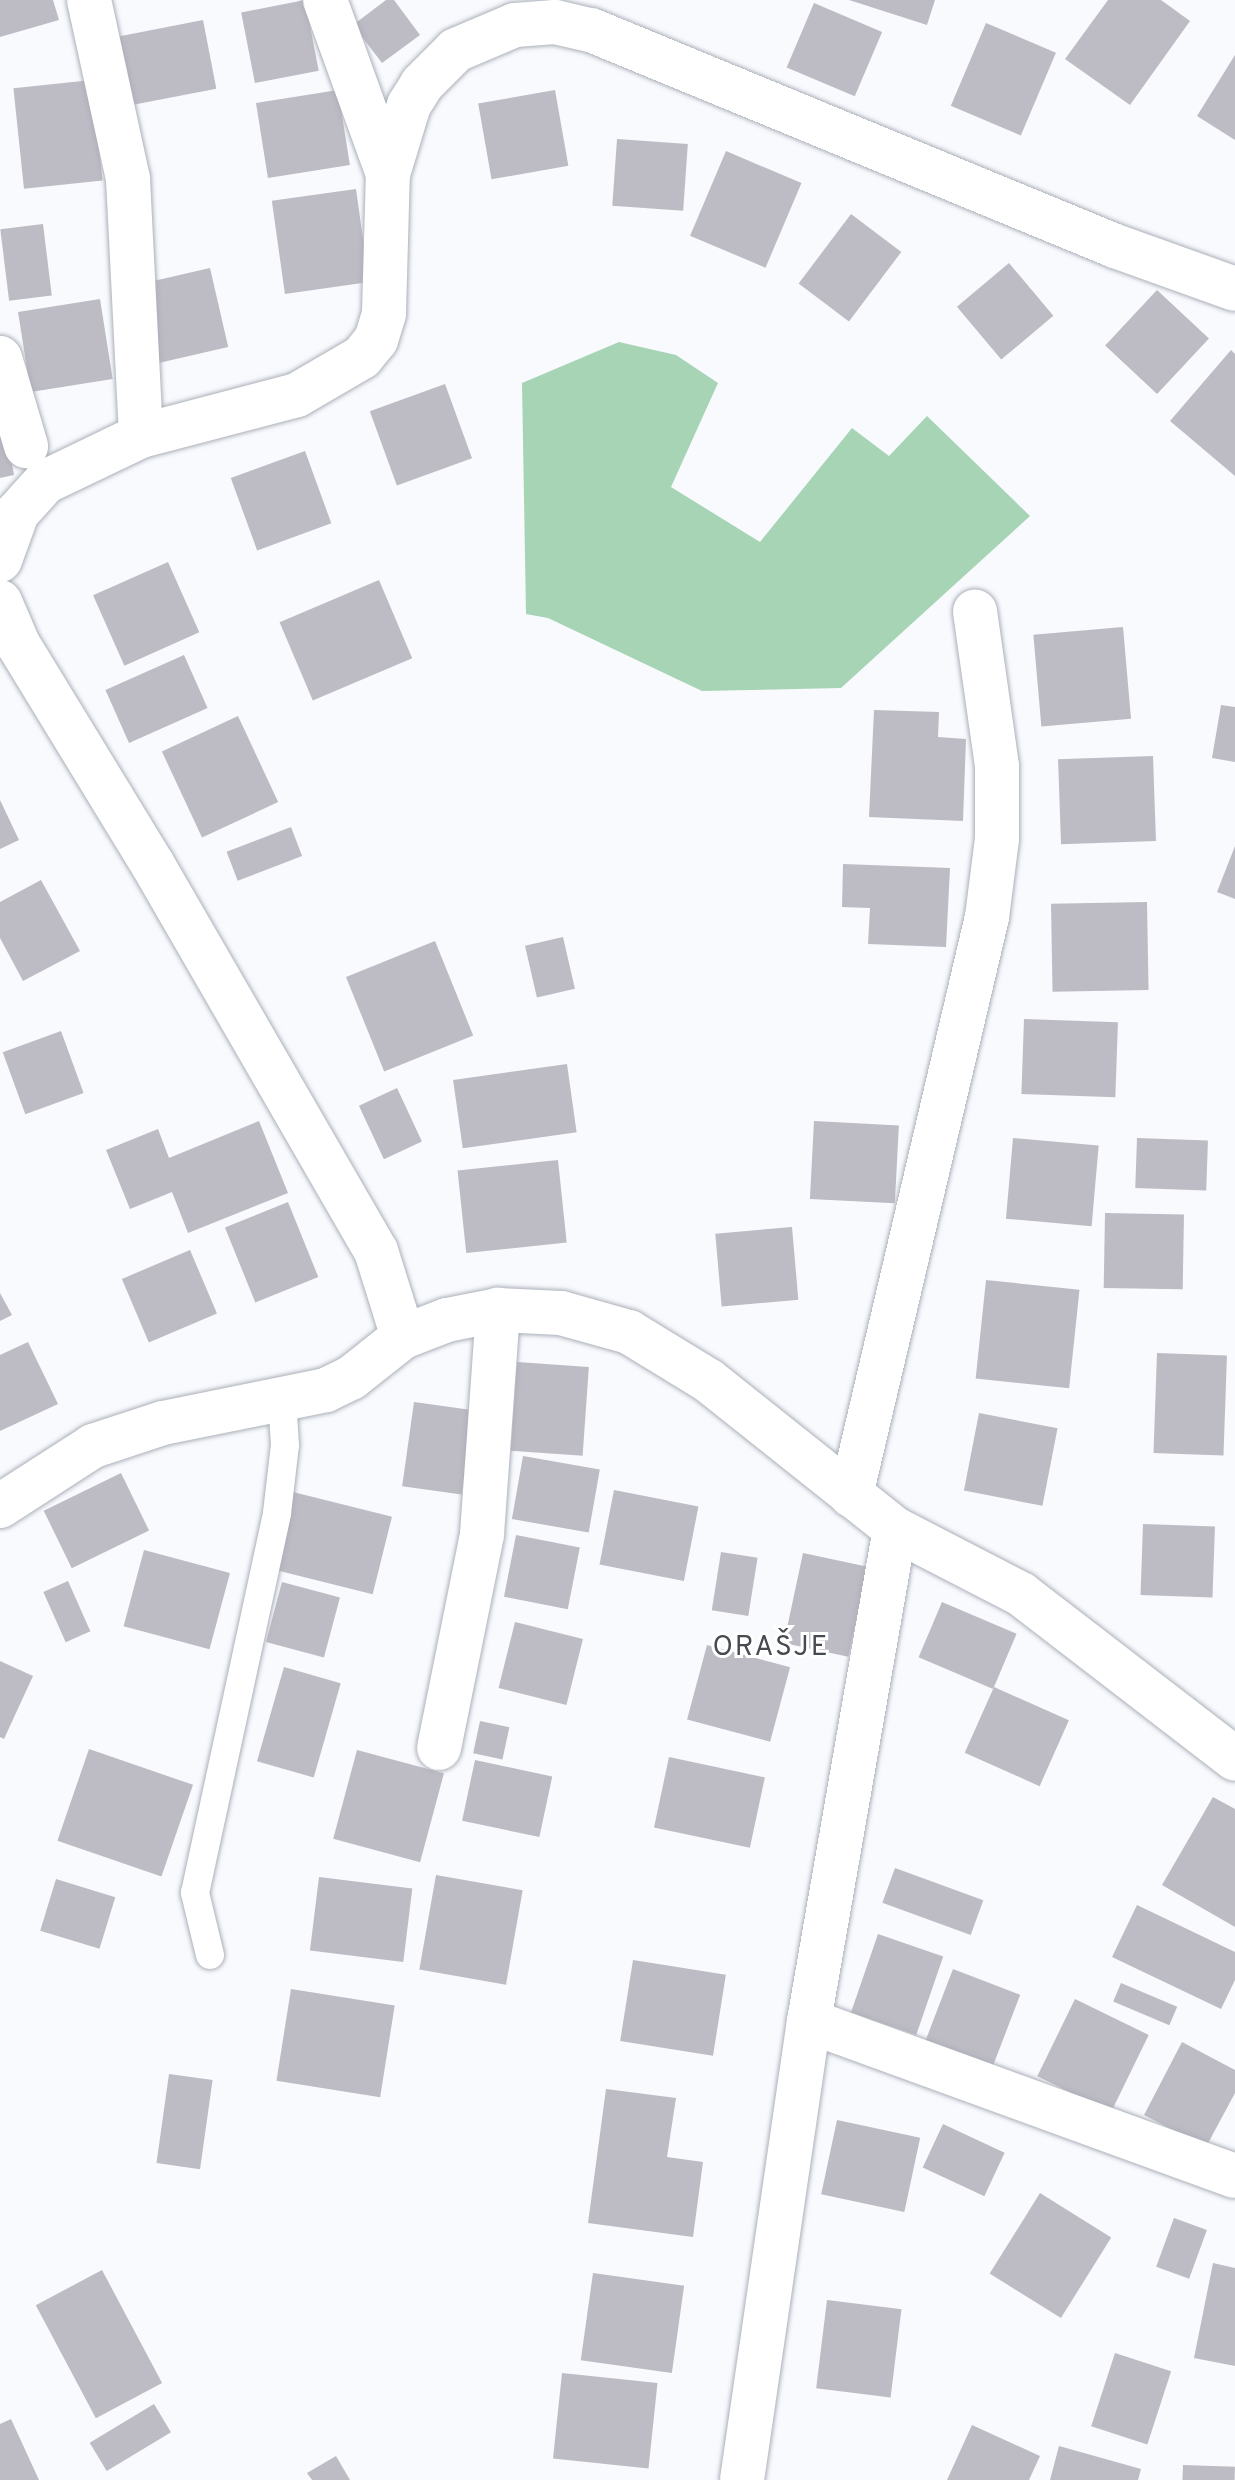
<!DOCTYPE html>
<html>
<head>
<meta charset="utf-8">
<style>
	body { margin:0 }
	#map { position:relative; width:1235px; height:2480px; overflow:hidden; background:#f8fafe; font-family:Overpass,sans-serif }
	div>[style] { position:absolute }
	.green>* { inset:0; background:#a7d4b5 }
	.building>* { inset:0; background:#bdbbc4; transform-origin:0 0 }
	.roads { filter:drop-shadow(0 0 2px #abb0b8) drop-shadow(0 0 2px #abb0b8) }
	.service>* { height:28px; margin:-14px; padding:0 14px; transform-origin:14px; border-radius:14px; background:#fff }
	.minor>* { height:44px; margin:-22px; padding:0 22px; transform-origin:22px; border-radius:22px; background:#fff }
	span { translate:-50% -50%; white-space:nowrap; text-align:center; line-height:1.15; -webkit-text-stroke:6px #fff; paint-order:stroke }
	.quarter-label { font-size:28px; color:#464b52; letter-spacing:2px }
</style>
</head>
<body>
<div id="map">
	<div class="green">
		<i style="clip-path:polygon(619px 342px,676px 355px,718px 383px,671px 487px,760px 542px,852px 428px,889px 456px,927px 416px,1030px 516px,841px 688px,702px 691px,548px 618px,526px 614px,522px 383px)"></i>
	</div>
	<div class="building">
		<i style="clip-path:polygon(0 0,53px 0,59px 20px,0 37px)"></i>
		<i style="left:305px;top:0;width:72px;height:65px;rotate:79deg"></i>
		<i style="clip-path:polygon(386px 0,394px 0,420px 35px,382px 63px,353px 25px)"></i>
		<i style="clip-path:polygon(849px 0,935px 0,927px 25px)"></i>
		<i style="clip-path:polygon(1108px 0,1161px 0,1190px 21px,1130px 105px,1065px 59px)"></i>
		<i style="left:814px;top:3px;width:74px;height:70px;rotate:23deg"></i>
		<i style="left:203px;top:20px;width:70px;height:86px;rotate:79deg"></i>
		<i style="left:986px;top:23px;width:76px;height:90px;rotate:23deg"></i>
		<i style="clip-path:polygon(1235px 55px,1235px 140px,1197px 116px)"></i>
		<i style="left:92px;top:80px;width:101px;height:79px;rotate:84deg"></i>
		<i style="left:338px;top:90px;width:76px;height:83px;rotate:81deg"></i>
		<i style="left:555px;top:90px;width:77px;height:78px;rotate:80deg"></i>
		<i style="left:617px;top:139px;width:71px;height:67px;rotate:4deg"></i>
		<i style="left:726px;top:151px;width:82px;height:92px;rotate:23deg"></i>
		<i style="left:356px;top:189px;width:94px;height:85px;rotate:82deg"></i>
		<i style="left:851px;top:214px;width:63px;height:87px;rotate:37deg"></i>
		<i style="left:43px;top:224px;width:72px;height:43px;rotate:83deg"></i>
		<i style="left:1009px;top:263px;width:69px;height:68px;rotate:50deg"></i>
		<i style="left:210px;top:268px;width:81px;height:87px;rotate:77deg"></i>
		<i style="left:1157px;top:290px;width:71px;height:76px;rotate:43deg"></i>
		<i style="left:100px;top:299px;width:81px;height:83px;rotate:81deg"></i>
		<i style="clip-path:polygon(1231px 350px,1235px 354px,1235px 476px,1170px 421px)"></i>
		<i style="left:445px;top:384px;width:79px;height:80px;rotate:70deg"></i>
		<i style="clip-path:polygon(0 401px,14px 475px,0 478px)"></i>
		<i style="left:305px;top:451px;width:77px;height:79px;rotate:70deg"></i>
		<i style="left:168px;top:562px;width:77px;height:82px;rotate:66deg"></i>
		<i style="left:379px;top:580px;width:85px;height:108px;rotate:67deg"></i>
		<i style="left:1123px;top:627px;width:92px;height:90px;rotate:85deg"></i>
		<i style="left:184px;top:655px;width:58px;height:86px;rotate:66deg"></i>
		<i style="clip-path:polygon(1221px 705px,1235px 707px,1235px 762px,1212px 758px)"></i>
		<i style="clip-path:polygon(874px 710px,939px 712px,938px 737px,966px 739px,963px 821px,869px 817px)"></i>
		<i style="left:238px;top:716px;width:95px;height:84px;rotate:65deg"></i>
		<i style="left:1153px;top:756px;width:85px;height:95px;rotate:88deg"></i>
		<i style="clip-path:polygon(0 800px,19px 840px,0 849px)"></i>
		<i style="left:291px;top:827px;width:31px;height:69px;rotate:69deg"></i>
		<i style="clip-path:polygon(1235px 846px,1235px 899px,1217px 892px)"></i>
		<i style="clip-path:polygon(843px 864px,950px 868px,946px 947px,868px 944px,870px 908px,842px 907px)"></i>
		<i style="clip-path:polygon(41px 880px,80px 951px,23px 981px,0 938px,0 902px)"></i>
		<i style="left:1147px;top:902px;width:88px;height:96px;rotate:89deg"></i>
		<i style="left:563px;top:937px;width:53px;height:39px;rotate:77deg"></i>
		<i style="left:435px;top:941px;width:102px;height:96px;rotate:68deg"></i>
		<i style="left:1024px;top:1019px;width:94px;height:75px;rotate:2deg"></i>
		<i style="left:61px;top:1031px;width:66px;height:62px;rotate:70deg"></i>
		<i style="left:567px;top:1064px;width:69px;height:115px;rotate:82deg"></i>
		<i style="left:397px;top:1088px;width:59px;height:42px;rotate:65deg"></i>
		<i style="clip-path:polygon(259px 1121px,288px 1193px,188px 1233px,172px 1192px,130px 1209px,106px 1150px,158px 1129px,169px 1158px)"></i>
		<i style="left:814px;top:1121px;width:85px;height:78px;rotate:3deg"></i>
		<i style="left:1013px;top:1138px;width:86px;height:81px;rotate:5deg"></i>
		<i style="left:1137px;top:1138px;width:71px;height:50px;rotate:2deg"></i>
		<i style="left:558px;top:1160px;width:83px;height:101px;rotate:84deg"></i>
		<i style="left:288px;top:1202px;width:81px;height:68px;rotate:68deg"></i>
		<i style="left:1105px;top:1213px;width:79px;height:75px;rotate:1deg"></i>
		<i style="left:792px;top:1227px;width:73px;height:77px;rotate:85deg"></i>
		<i style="left:190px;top:1250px;width:69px;height:74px;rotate:67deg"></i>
		<i style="left:986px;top:1280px;width:94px;height:99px;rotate:6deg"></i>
		<i style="clip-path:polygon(0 1293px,12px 1315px,0 1321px)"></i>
		<i style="clip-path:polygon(28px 1342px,58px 1404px,0 1431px,0 1355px)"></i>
		<i style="left:1157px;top:1353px;width:70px;height:100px;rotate:2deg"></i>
		<i style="left:517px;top:1362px;width:72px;height:89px;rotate:4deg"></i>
		<i style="left:414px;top:1402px;width:60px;height:85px;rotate:8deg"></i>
		<i style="left:979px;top:1413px;width:80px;height:79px;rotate:11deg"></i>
		<i style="left:523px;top:1456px;width:78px;height:64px;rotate:10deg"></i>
		<i style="left:121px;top:1473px;width:64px;height:86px;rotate:64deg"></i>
		<i style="left:614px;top:1490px;width:86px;height:76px;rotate:11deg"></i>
		<i style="left:293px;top:1492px;width:102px;height:80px;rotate:14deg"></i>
		<i style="left:1143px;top:1524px;width:72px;height:71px;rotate:2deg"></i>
		<i style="left:516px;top:1535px;width:65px;height:63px;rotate:11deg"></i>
		<i style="left:144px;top:1550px;width:89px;height:79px;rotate:15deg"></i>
		<i style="left:721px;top:1552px;width:37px;height:59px;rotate:9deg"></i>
		<i style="left:803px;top:1553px;width:66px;height:92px;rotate:12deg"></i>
		<i style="left:68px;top:1581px;width:55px;height:27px;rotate:66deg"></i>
		<i style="left:282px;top:1582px;width:60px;height:62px;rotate:15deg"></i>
		<i style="left:942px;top:1602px;width:81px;height:60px;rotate:23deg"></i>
		<i style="left:515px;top:1622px;width:70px;height:68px;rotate:14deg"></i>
		<i style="left:707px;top:1645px;width:86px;height:77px;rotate:15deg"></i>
		<i style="clip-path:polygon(0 1661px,33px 1676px,4px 1739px,0 1737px)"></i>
		<i style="left:284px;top:1667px;width:59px;height:98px;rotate:16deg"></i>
		<i style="left:994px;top:1687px;width:82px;height:72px;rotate:24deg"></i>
		<i style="left:480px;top:1721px;width:30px;height:33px;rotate:12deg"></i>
		<i style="left:89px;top:1749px;width:110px;height:97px;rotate:19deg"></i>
		<i style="left:357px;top:1750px;width:90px;height:92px;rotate:15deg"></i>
		<i style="left:669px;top:1757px;width:98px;height:72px;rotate:12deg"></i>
		<i style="left:475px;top:1760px;width:79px;height:62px;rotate:12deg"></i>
		<i style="clip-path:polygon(1213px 1797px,1235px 1809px,1235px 1927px,1162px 1885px)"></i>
		<i style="left:895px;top:1868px;width:94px;height:37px;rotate:20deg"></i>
		<i style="left:436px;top:1875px;width:88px;height:96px;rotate:10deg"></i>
		<i style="left:319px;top:1877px;width:94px;height:74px;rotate:7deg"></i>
		<i style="left:56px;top:1879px;width:62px;height:54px;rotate:17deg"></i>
		<i style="clip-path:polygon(1137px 1905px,1235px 1952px,1235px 1980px,1221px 2009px,1112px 1957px)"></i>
		<i style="left:878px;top:1934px;width:69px;height:83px;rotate:19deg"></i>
		<i style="left:633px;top:1960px;width:94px;height:82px;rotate:9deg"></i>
		<i style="left:953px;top:1969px;width:72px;height:79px;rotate:21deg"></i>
		<i style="left:1121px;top:1983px;width:61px;height:20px;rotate:23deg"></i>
		<i style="left:291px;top:1989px;width:105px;height:93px;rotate:9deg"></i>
		<i style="left:1075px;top:1999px;width:82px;height:86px;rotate:26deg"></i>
		<i style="clip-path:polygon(1182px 2042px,1235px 2070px,1235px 2093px,1206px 2147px,1144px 2115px)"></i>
		<i style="left:169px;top:2074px;width:44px;height:90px;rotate:8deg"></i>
		<i style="clip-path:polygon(606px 2089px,676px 2098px,667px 2157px,703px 2162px,693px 2237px,588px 2223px)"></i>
		<i style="left:837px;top:2120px;width:85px;height:76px;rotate:12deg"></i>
		<i style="left:943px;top:2124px;width:68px;height:48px;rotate:25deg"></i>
		<i style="left:1040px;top:2193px;width:84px;height:95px;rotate:32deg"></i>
		<i style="left:1174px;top:2218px;width:35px;height:52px;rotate:20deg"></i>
		<i style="clip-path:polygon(1213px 2263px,1235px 2268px,1235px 2366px,1194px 2358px)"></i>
		<i style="left:102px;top:2270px;width:128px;height:75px;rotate:62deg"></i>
		<i style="left:593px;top:2273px;width:92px;height:88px;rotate:8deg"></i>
		<i style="left:827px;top:2300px;width:75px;height:89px;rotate:7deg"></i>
		<i style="left:1115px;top:2353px;width:59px;height:77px;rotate:18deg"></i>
		<i style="left:562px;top:2373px;width:96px;height:86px;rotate:6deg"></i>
		<i style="left:154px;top:2404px;width:33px;height:75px;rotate:59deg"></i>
		<i style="clip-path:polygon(11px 2419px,39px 2480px,0 2480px,0 2424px)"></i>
		<i style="clip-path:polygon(972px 2425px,1040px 2456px,1029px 2480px,947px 2480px)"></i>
		<i style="clip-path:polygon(1059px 2446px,1141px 2469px,1138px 2480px,1050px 2480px)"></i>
		<i style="clip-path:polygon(336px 2456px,350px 2480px,312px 2480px,307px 2473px)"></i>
		<i style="left:1183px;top:2465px;width:52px;height:15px;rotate:2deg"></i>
	</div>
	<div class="roads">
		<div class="service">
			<i style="left:210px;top:1955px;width:64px;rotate:-103.6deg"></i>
			<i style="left:195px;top:1893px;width:389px;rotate:-77.8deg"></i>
			<i style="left:277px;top:1513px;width:68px;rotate:-83.3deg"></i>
			<i style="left:285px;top:1445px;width:46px;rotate:-93.7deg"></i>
		</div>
		<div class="minor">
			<i style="left:89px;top:0;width:183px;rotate:77.7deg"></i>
			<i style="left:128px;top:179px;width:257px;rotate:87.1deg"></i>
			<i style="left:325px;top:0;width:185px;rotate:70.1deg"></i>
			<i style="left:0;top:358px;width:92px;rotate:73.5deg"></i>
			<i style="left:0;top:560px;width:50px;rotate:-70.1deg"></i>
			<i style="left:17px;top:513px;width:42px;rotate:-47.9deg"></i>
			<i style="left:45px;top:482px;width:106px;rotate:-25.6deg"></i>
			<i style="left:141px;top:436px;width:161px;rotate:-14.7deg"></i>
			<i style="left:297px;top:395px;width:75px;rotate:-30.3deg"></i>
			<i style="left:362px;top:357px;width:22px;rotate:-51deg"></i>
			<i style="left:376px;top:340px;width:28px;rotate:-73deg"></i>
			<i style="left:384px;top:313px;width:139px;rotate:-88.4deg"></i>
			<i style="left:388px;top:174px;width:72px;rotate:-73.1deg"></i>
			<i style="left:409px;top:105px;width:25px;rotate:-58deg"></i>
			<i style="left:422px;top:84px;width:48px;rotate:-45deg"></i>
			<i style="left:456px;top:50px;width:64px;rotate:-23deg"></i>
			<i style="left:515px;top:25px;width:40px;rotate:-4.3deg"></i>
			<i style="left:555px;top:22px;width:37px;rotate:13deg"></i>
			<i style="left:591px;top:30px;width:567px;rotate:22.4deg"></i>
			<i style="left:1115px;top:246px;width:127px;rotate:19.7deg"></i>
			<i style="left:0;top:602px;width:46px;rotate:66.8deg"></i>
			<i style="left:18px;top:644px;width:259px;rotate:58.6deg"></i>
			<i style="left:153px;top:865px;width:446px;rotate:60deg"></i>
			<i style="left:376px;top:1251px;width:90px;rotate:72.6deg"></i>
			<i style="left:851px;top:1495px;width:594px;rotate:-76.76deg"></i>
			<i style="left:987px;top:917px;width:79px;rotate:-82.7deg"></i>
			<i style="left:997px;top:839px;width:73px;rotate:-90deg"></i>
			<i style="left:997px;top:766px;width:156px;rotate:-98.1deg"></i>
			<i style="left:0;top:1506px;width:111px;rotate:-32.8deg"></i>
			<i style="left:93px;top:1446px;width:74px;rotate:-18.2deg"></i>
			<i style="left:163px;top:1423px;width:166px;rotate:-11.4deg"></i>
			<i style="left:326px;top:1390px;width:28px;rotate:-26deg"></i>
			<i style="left:351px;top:1378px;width:66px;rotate:-38.3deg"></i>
			<i style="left:403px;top:1337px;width:47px;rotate:-21.1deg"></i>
			<i style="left:447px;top:1320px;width:52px;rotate:-11.1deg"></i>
			<i style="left:498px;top:1310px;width:63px;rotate:2.7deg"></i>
			<i style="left:561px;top:1313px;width:71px;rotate:15.6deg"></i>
			<i style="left:629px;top:1332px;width:94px;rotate:31.5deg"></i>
			<i style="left:709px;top:1381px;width:238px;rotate:38.5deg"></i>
			<i style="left:895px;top:1529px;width:142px;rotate:27.3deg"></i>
			<i style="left:1021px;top:1594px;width:270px;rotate:37.6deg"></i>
			<i style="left:439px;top:1748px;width:218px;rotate:-78.6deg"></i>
			<i style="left:482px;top:1534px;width:225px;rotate:-85.9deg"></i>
			<i style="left:809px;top:2021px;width:453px;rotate:20deg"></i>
			<i style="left:742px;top:2480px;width:464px;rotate:-81.7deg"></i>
			<i style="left:809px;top:2021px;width:499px;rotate:-80.1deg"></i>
		</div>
	</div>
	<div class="quarter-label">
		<span style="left:771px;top:1648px">ORAŠJE</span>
	</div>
</div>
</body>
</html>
